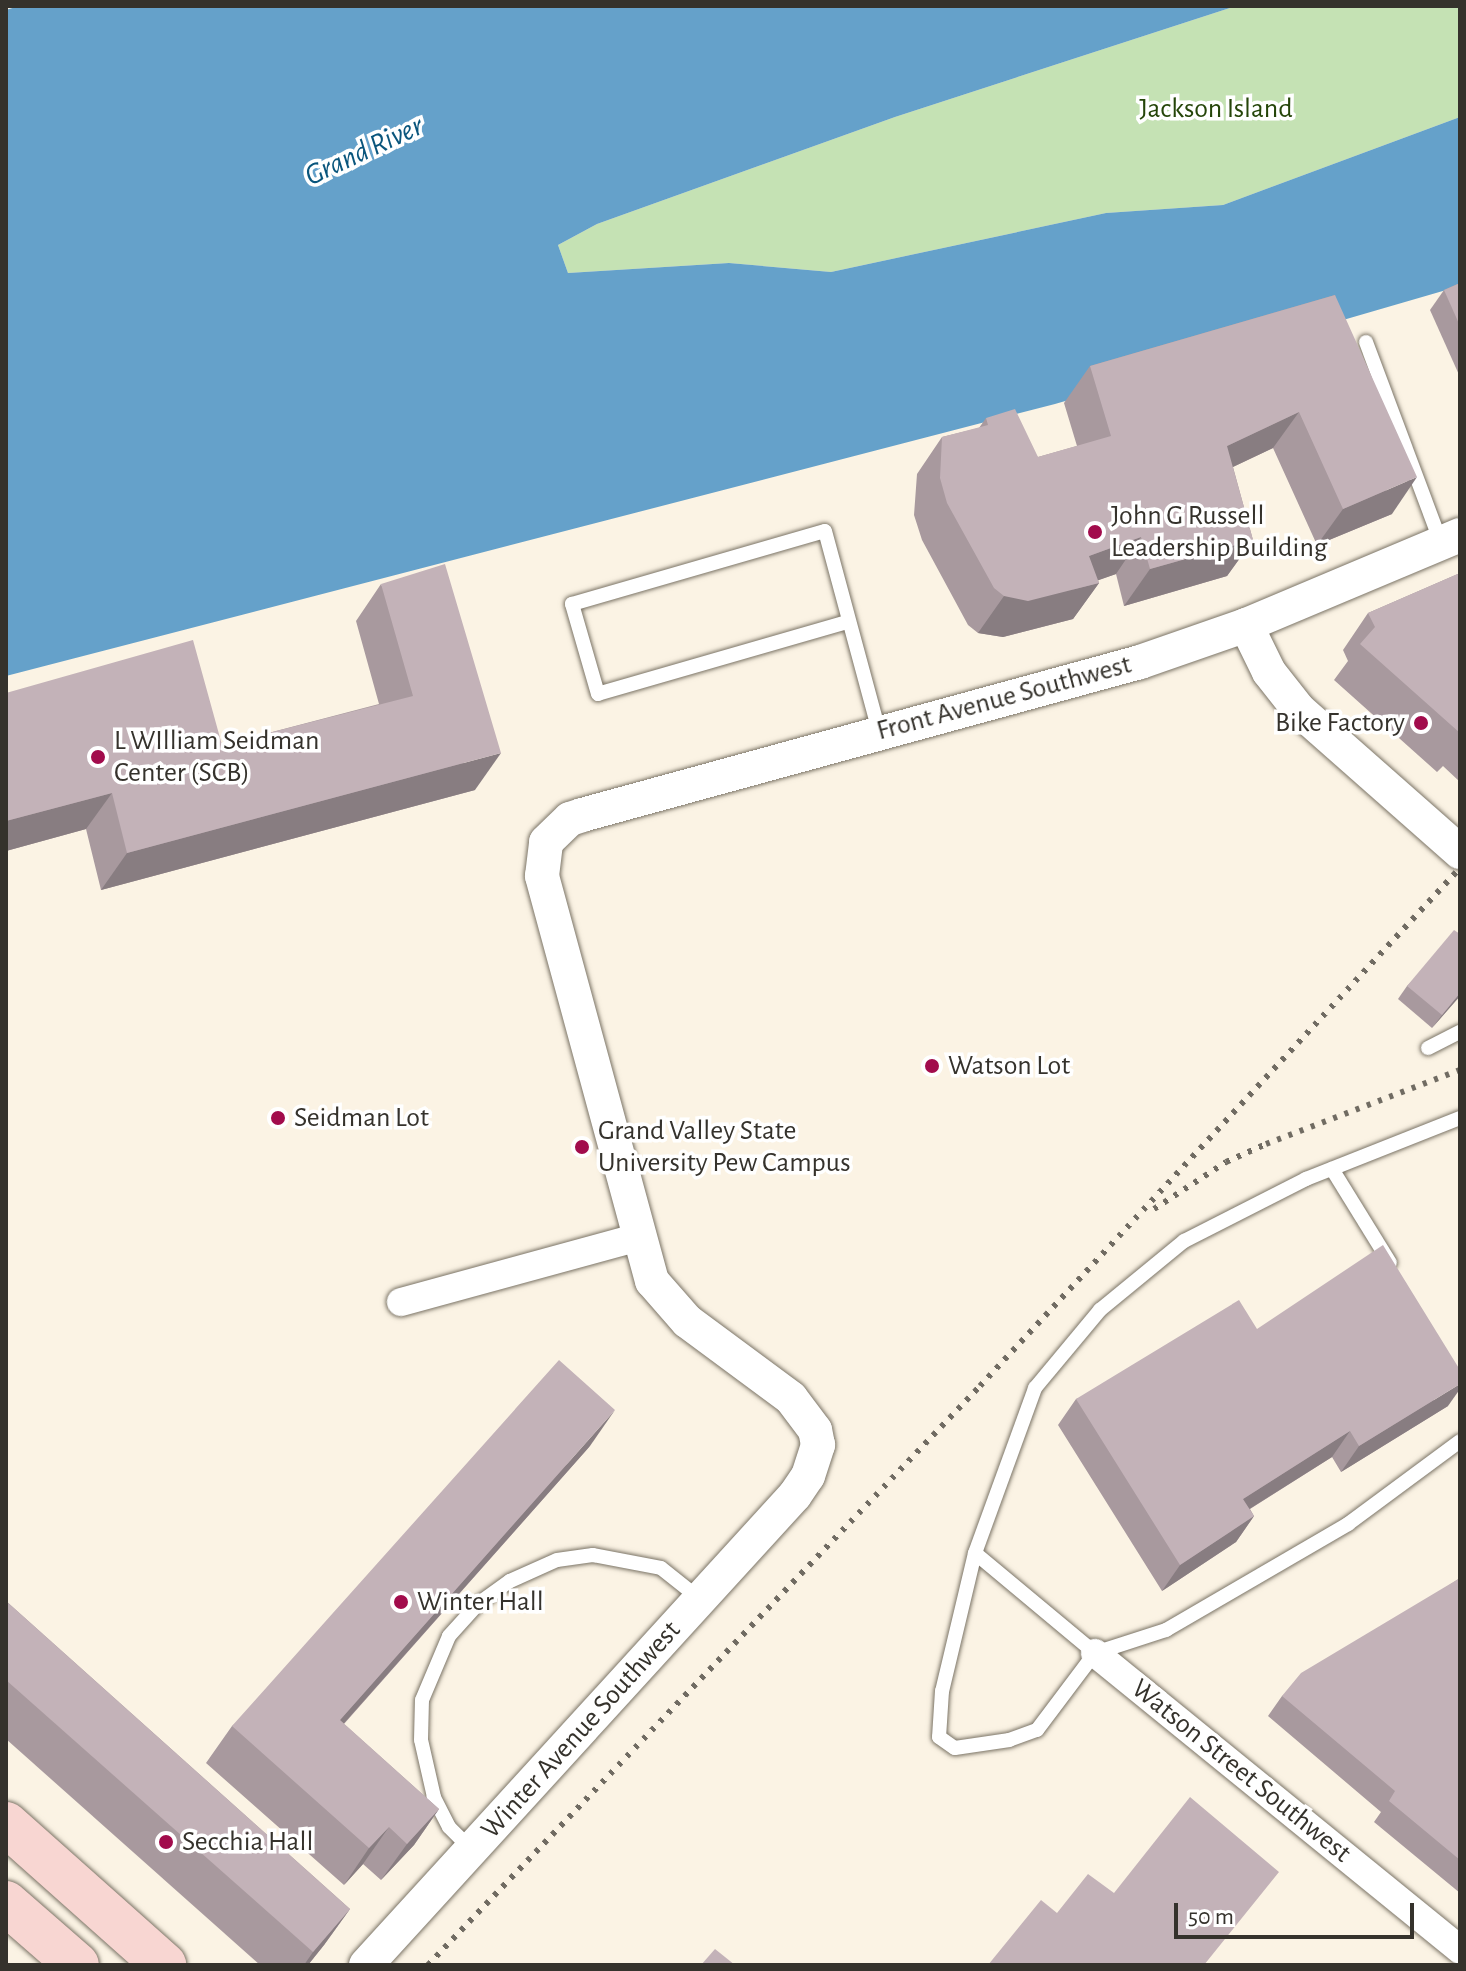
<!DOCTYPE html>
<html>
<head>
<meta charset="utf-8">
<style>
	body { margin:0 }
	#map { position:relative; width:1466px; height:1971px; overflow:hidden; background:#fbf3e4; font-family:"Alegreya Sans",sans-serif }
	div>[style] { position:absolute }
	.green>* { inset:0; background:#c5e2b4 }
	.water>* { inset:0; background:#65a1ca }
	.roads { filter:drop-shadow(0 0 2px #7b7466) drop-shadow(0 0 2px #7b7466) }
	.service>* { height:14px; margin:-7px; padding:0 7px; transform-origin:7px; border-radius:7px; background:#fff }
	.minor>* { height:28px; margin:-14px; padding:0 14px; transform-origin:14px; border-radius:14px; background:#fff }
	.tertiary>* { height:34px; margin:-17px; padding:0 17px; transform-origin:17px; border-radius:17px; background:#fff }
	.primary>* { height:44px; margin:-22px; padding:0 22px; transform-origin:22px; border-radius:22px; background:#f8d6d2 }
	.rail>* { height:6px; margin-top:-3px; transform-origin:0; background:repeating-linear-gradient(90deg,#706b62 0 4px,transparent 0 12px) }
	.wall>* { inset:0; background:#a8999e }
	.shaded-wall>* { inset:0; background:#887d81 }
	.building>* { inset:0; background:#c3b2b8 }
	.dots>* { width:22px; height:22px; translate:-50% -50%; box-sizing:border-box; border:4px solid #fff; border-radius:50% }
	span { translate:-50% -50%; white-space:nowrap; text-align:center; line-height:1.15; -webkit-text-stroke:7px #fff; paint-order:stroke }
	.park-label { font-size:28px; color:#254509 }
	.poi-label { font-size:28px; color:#35322c }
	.left { translate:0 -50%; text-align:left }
	.right { translate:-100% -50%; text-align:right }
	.street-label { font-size:28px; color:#35322c }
	.water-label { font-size:30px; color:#09557c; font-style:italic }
	.frame { position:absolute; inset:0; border:8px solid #35322c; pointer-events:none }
	.scale { position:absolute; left:1174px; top:1903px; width:240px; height:36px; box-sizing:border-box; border:4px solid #35322c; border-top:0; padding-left:10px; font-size:24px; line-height:28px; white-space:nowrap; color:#35322c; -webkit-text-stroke:6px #fff; paint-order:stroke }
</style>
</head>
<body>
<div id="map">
	<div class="green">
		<i style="clip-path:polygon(1236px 6px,1460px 6px,1460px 117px,1223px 205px,1106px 213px,831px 272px,729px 263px,568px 273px,558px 245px,597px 224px,895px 117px)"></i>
	</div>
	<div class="water">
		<i style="clip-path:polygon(19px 6px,1236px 6px,895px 117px,597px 224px,558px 245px,568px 273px,729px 263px,831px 272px,1106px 213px,1223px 205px,1460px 117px,1460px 286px,1055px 404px,6px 676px,6px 10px)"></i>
	</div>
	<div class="roads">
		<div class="service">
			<i style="left:1366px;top:342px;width:215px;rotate:69.5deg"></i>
			<i style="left:847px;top:622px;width:259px;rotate:163.9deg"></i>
			<i style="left:598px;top:694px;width:94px;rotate:-106.1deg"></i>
			<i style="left:572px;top:604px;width:263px;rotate:-16.1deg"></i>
			<i style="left:825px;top:531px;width:207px;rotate:74.9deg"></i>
			<i style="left:1428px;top:1048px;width:36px;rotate:-27deg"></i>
			<i style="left:1332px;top:1169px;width:110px;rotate:58.3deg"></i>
			<i style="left:975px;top:1553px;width:142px;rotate:103.4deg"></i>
			<i style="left:942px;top:1691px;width:46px;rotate:93.7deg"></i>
			<i style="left:939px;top:1737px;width:19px;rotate:35deg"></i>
			<i style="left:955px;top:1748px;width:55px;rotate:-8.4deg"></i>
			<i style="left:1009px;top:1740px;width:30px;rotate:-20deg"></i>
			<i style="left:1037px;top:1730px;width:96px;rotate:-53deg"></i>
			<i style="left:1095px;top:1653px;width:75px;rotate:-17.9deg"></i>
			<i style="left:1166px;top:1630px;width:211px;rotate:-30.2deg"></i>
			<i style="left:1348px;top:1524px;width:139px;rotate:-36.5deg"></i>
			<i style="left:1095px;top:1653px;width:156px;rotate:-140.2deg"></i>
			<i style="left:975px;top:1553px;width:176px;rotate:-70deg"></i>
			<i style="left:1035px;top:1388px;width:102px;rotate:-50.2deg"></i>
			<i style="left:1100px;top:1310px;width:109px;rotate:-39.4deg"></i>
			<i style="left:1184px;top:1241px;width:137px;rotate:-26.9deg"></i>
			<i style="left:1306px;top:1179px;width:166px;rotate:-21.6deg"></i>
			<i style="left:471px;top:1849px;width:31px;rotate:-135deg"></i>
			<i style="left:449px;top:1827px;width:34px;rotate:-117deg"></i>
			<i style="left:434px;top:1797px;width:58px;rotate:-102.8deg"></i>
			<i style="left:421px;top:1740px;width:40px;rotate:-88.6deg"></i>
			<i style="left:422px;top:1700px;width:69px;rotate:-67.1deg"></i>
			<i style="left:449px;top:1636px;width:43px;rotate:-47.8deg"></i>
			<i style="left:478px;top:1604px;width:39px;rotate:-36deg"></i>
			<i style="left:510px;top:1581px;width:51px;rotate:-24.1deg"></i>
			<i style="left:557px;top:1560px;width:36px;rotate:-8deg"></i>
			<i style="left:593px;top:1555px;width:69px;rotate:10.8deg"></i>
			<i style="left:661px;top:1568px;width:50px;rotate:38.5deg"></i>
		</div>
		<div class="minor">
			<i style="left:401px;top:1302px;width:247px;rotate:-15.3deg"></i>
			<i style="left:1095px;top:1653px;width:471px;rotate:39.1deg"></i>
		</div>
		<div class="tertiary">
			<i style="left:1246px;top:625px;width:52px;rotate:63.9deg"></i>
			<i style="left:1269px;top:672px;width:48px;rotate:51.7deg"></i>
			<i style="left:1299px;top:710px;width:215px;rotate:41.4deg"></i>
			<i style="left:366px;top:1965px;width:636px;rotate:-47.61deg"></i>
			<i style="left:795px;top:1495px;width:23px;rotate:-56deg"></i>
			<i style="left:808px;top:1476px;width:33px;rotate:-72deg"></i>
			<i style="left:818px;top:1445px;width:15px;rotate:-101deg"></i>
			<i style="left:815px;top:1430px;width:40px;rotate:-127deg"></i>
			<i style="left:791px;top:1398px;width:129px;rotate:-143.5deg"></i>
			<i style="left:687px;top:1321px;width:53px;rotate:-131.2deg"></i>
			<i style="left:652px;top:1281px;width:420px;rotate:-105.2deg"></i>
			<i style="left:542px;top:876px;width:34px;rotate:-83deg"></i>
			<i style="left:546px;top:842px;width:33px;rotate:-44deg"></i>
			<i style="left:570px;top:819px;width:13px;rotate:-18deg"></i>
			<i style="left:582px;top:815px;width:579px;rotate:-15.33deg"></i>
			<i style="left:1140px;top:662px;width:112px;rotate:-19.2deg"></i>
			<i style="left:1246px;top:625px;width:232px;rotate:-22.8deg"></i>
		</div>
		<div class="primary">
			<i style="left:6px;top:1824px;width:212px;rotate:41.7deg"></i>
			<i style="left:6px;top:1903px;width:94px;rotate:41.1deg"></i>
		</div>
	</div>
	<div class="rail">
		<i style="left:1154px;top:1209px;width:86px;rotate:-33.1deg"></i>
		<i style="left:1226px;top:1162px;width:44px;rotate:-24.2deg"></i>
		<i style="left:1266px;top:1144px;width:208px;rotate:-20.9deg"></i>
		<i style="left:428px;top:1965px;width:800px;rotate:-46.37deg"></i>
		<i style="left:980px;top:1386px;width:706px;rotate:-47.18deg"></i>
	</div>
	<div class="wall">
		<i style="clip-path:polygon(1460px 283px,1460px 377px,1430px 310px,1444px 290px)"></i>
		<i style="clip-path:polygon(1335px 295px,1392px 514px,1317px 545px,1273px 448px,1233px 467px,1253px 540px,1227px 576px,1124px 606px,1116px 574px,1098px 580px,1099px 583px,1073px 619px,1003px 637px,978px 633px,968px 625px,922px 540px,914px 515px,917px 474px,942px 437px,979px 428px,986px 418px,1038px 457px,1077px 446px,1064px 403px,1090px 366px)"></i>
		<i style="clip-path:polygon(1460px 573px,1460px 782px,1443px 766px,1437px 772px,1334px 680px,1348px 661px,1343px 650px,1368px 613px)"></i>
		<i style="clip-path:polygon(381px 584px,475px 790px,101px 890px,86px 829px,6px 851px,6px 693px,222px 745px,379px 704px,356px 621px)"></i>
		<i style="clip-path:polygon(1460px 934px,1460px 996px,1432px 1028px,1398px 999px,1407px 986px)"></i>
		<i style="clip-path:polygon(1257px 1329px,1448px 1406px,1341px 1472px,1332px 1457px,1250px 1509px,1254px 1516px,1236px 1542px,1162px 1591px,1058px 1425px,1076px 1399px)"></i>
		<i style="clip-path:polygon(590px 1446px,344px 1724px,439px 1809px,414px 1845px,381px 1880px,363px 1864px,344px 1885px,206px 1763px,232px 1726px)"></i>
		<i style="clip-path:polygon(1460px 1578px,1460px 1893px,1374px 1822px,1381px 1812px,1268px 1716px,1282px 1696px)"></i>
		<i style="clip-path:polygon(6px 1601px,350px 1909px,324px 1945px,308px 1965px,260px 1965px,6px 1739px)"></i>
	</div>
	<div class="shaded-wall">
		<i style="clip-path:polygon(1299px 412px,1273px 448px,1201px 482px,1227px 446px)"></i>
		<i style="clip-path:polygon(1417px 477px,1392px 514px,1317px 545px,1343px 509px)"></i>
		<i style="clip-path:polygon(1141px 537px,1116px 574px,1071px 590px,1099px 583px,1073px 619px,1003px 637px,978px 633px,1004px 596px,1089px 556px)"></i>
		<i style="clip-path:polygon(1253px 540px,1227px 576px,1124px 606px,1150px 569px)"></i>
		<i style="clip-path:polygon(501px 753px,475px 790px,101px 890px,127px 853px)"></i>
		<i style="clip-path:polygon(112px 793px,86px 829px,6px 851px,6px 821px)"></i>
		<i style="clip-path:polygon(1460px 993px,1460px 996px,1432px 1028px,1442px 1015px)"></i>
		<i style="clip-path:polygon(1460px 1384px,1460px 1389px,1448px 1406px,1341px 1472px,1359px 1446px)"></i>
		<i style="clip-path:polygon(615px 1410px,590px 1446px,314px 1757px,340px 1720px)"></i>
		<i style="clip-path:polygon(1350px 1431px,1332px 1457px,1224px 1525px,1243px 1499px)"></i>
		<i style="clip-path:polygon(1254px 1516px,1236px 1542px,1162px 1591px,1180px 1565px)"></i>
		<i style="clip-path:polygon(439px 1809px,414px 1845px,381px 1880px,407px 1844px)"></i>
		<i style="clip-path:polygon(389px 1827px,363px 1864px,344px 1885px,369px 1848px)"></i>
		<i style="clip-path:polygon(350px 1909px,324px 1945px,308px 1965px,304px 1965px,313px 1952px)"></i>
	</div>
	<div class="building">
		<i style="clip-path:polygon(1460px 283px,1460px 326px,1444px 290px)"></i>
		<i style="clip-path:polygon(1335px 295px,1417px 477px,1343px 509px,1299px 412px,1227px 446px,1253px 540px,1150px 569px,1141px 537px,1089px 556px,1099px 583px,1028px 601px,1004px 596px,994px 588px,947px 503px,940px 478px,942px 437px,988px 425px,986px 418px,1015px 409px,1038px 457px,1111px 436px,1090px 366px)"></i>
		<i style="clip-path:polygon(445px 564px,501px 753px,127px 853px,112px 793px,6px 821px,6px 693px,193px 640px,222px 745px,413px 696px,381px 584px)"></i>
		<i style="clip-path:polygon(1460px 573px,1460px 733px,1360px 644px,1375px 627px,1368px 613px)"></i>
		<i style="clip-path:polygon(1454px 930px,1460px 934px,1460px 993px,1442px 1015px,1407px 986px)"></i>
		<i style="clip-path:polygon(1383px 1245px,1460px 1370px,1460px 1384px,1359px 1446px,1350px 1431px,1243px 1499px,1254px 1516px,1180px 1565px,1076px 1399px,1239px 1300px,1257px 1329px)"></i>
		<i style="clip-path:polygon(559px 1360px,615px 1410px,340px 1720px,439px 1809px,407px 1844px,389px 1827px,369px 1848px,232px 1726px)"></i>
		<i style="clip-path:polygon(1460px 1578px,1460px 1860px,1389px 1801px,1395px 1791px,1282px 1696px,1301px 1673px)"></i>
		<i style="clip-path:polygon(6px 1601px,350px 1909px,313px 1952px,6px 1680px)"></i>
		<i style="clip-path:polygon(1190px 1797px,1279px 1872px,1204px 1965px,988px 1965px,1041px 1900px,1057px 1913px,1088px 1874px,1114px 1893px)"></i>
		<i style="clip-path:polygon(715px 1949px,735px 1965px,701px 1965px)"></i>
	</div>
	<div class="dots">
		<i style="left:1095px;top:532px;background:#a20c4c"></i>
		<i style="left:1421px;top:723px;background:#a20c4c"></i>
		<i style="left:98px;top:757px;background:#a20c4c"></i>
		<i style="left:932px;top:1066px;background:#a20c4c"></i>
		<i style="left:278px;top:1118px;background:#a20c4c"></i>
		<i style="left:582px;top:1147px;background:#a20c4c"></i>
		<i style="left:401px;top:1602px;background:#a20c4c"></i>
		<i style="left:166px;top:1842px;background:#a20c4c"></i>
	</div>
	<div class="park-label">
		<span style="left:1216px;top:109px">Jackson Island</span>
	</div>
	<div class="poi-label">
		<span class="left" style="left:1111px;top:532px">John G Russell<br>Leadership Building</span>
		<span class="right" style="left:1405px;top:723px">Bike Factory</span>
		<span class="left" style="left:114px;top:757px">L WIlliam Seidman<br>Center (SCB)</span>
		<span class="left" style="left:948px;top:1066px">Watson Lot</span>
		<span class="left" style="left:294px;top:1118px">Seidman Lot</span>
		<span class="left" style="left:598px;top:1147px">Grand Valley State<br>University Pew Campus</span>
		<span class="left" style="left:417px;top:1602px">Winter Hall</span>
		<span class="left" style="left:182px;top:1842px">Secchia Hall</span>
	</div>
	<div class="street-label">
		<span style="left:1004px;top:698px;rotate:-15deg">Front Avenue Southwest</span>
		<span style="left:581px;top:1730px;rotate:-48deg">Winter Avenue Southwest</span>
		<span style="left:1241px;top:1771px;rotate:39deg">Watson Street Southwest</span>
	</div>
	<div class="water-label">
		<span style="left:364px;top:151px;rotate:-25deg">Grand River</span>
	</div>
	<div class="frame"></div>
	<div class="scale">50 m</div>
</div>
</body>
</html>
